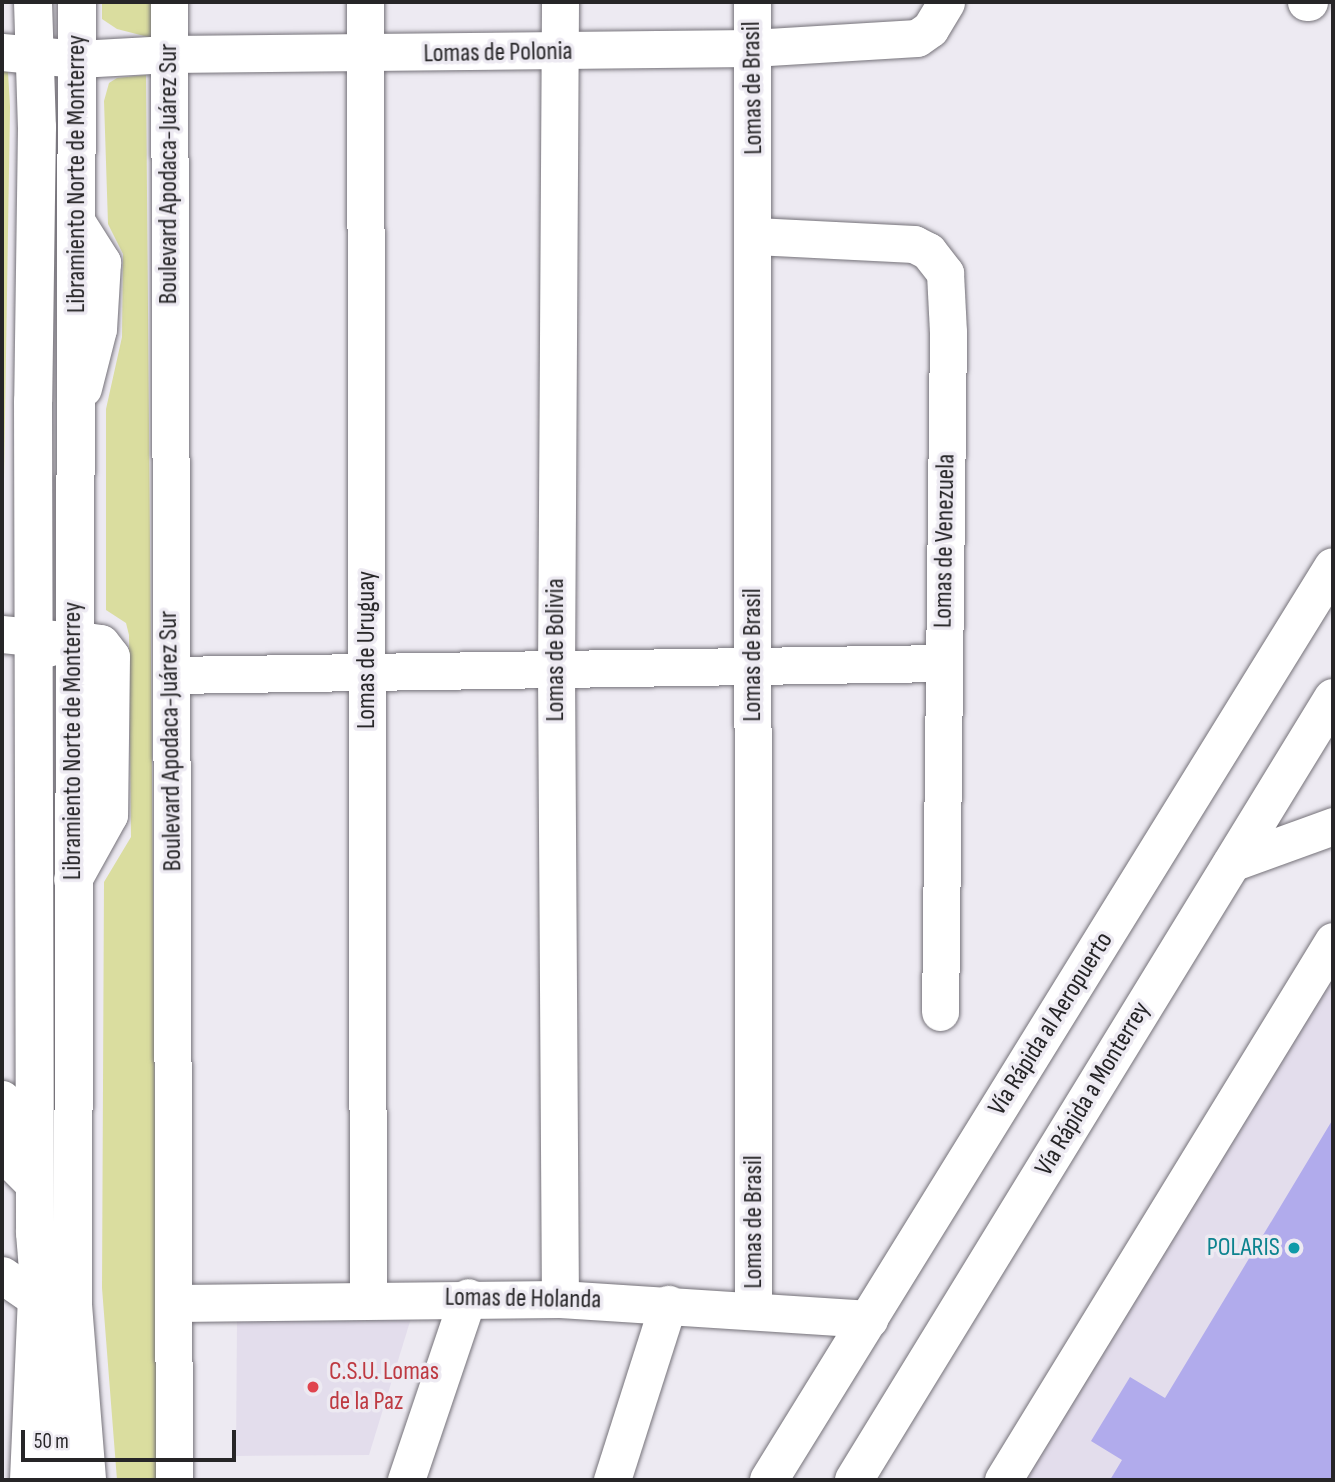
<!DOCTYPE html>
<html>
<head>
<meta charset="utf-8">
<style>
	body { margin:0 }
	#map { position:relative; width:1335px; height:1482px; overflow:hidden; background:#edeaf2; font-family:"Sofia Sans Condensed",sans-serif }
	div>[style] { position:absolute }
	.built>* { inset:0; background:#e3ddec }
	.green>* { inset:0; background:#dadd9f }
	.building>* { inset:0; background:#b1abec }
	.roads { filter:drop-shadow(0 0 2px #757279) drop-shadow(0 0 2px #757279) }
	.minor>* { height:37px; margin:-18.5px; padding:0 18.5px; transform-origin:18.5px; border-radius:18.5px; background:#fff }
	.major>* { height:38px; margin:-19px; padding:0 19px; transform-origin:19px; border-radius:19px; background:#fff }
	.highway>* { height:38px; margin:-19px; padding:0 19px; transform-origin:19px; border-radius:19px; background:#fff }
	.dots>* { width:19px; height:19px; translate:-50% -50%; box-sizing:border-box; border:4px solid #edeaf2; border-radius:50% }
	span { translate:-50% -50%; white-space:nowrap; text-align:center; line-height:1.15; -webkit-text-stroke:7px #edeaf2; paint-order:stroke }
	.street-label { font-size:26px; color:#262527 }
	.culture-label { font-size:26px; color:#0d838f }
	.right { translate:-100% -50%; text-align:right }
	.health-label { font-size:26px; color:#be3a42 }
	.left { translate:0 -50%; text-align:left }
	.frame { position:absolute; inset:0; border:4px solid #262527; pointer-events:none }
	.scale { position:absolute; left:21px; top:1430px; width:215px; height:32px; box-sizing:border-box; border:4px solid #262527; border-top:0; padding-left:9px; font-size:21px; line-height:24px; white-space:nowrap; color:#262527; -webkit-text-stroke:5px #edeaf2; paint-order:stroke }
</style>
</head>
<body>
<div id="map">
	<div class="built">
		<i style="clip-path:polygon(1333px 939px,1333px 1480px,989px 1480px)"></i>
		<i style="clip-path:polygon(412px 1315px,369px 1455px,236px 1456px,237px 1319px)"></i>
	</div>
	<div class="green">
		<i style="clip-path:polygon(102px 2px,152px 2px,152px 38px,117px 29px,102px 19px)"></i>
		<i style="clip-path:polygon(2px 70px,8px 72px,10px 107px,2px 604px)"></i>
		<i style="clip-path:polygon(146px 75px,158px 1480px,117px 1480px,102px 1288px,104px 882px,131px 837px,129px 635px,126px 623px,106px 610px,106px 409px,122px 337px,123px 254px,108px 224px,104px 101px,109px 83px,117px 78px)"></i>
		<i style="clip-path:polygon(2px 653px,4px 654px,2px 1067px)"></i>
	</div>
	<div class="building">
		<i style="clip-path:polygon(1333px 1119px,1333px 1480px,1110px 1480px,1122px 1460px,1091px 1441px,1130px 1377px,1165px 1398px)"></i>
	</div>
	<div class="roads">
		<div class="minor">
			<i style="left:169px;top:2px;width:1478px;rotate:89.81deg"></i>
			<i style="left:365px;top:2px;width:1296px;rotate:89.87deg"></i>
			<i style="left:560px;top:2px;width:668px;rotate:90.34deg"></i>
			<i style="left:556px;top:670px;width:629px;rotate:89.64deg"></i>
			<i style="left:752px;top:2px;width:1306px;rotate:89.96deg"></i>
			<i style="left:1306px;top:2px;width:3px"></i>
			<i style="left:2px;top:52px;width:76px;rotate:5.3deg"></i>
			<i style="left:78px;top:59px;width:91px;rotate:-3.1deg"></i>
			<i style="left:169px;top:54px;width:583px;rotate:-0.59deg"></i>
			<i style="left:752px;top:48px;width:165px;rotate:-3.5deg"></i>
			<i style="left:917px;top:38px;width:16px;rotate:-35deg"></i>
			<i style="left:930px;top:29px;width:31px;rotate:-59deg"></i>
			<i style="left:76px;top:221px;width:49px;rotate:57.6deg"></i>
			<i style="left:102px;top:262px;width:67px;rotate:93.4deg"></i>
			<i style="left:98px;top:329px;width:61px;rotate:104.3deg"></i>
			<i style="left:755px;top:236px;width:159px;rotate:2.9deg"></i>
			<i style="left:914px;top:244px;width:16px;rotate:27deg"></i>
			<i style="left:928px;top:251px;width:28px;rotate:52deg"></i>
			<i style="left:945px;top:273px;width:59px;rotate:87.1deg"></i>
			<i style="left:948px;top:332px;width:680px;rotate:90.67deg"></i>
			<i style="left:2px;top:634px;width:61px;rotate:5.6deg"></i>
			<i style="left:171px;top:675px;width:772px;rotate:-0.89deg"></i>
			<i style="left:1231px;top:863px;width:109px;rotate:-19.9deg"></i>
			<i style="left:2px;top:1099px;width:54px;rotate:88.9deg"></i>
			<i style="left:3px;top:1153px;width:44px;rotate:45deg"></i>
			<i style="left:2px;top:1275px;width:42px;rotate:34.4deg"></i>
			<i style="left:37px;top:1299px;width:26px;rotate:11deg"></i>
			<i style="left:176px;top:1303px;width:384px;rotate:-0.6deg"></i>
			<i style="left:560px;top:1299px;width:310px;rotate:3.7deg"></i>
			<i style="left:406px;top:1480px;width:193px;rotate:-71.3deg"></i>
			<i style="left:612px;top:1480px;width:185px;rotate:-72.3deg"></i>
			<i style="left:1003px;top:1480px;width:632px;rotate:-58.52deg"></i>
		</div>
		<div class="major">
			<i style="left:33px;top:2px;width:125px;rotate:88.2deg"></i>
			<i style="left:37px;top:127px;width:274px;rotate:90.8deg"></i>
			<i style="left:33px;top:401px;width:832px;rotate:89.86deg"></i>
			<i style="left:35px;top:1233px;width:248px;rotate:85.4deg"></i>
			<i style="left:77px;top:2px;width:1303px;rotate:90.18deg"></i>
			<i style="left:73px;top:1305px;width:176px;rotate:85.4deg"></i>
			<i style="left:48px;top:648px;width:25px;rotate:-18deg"></i>
			<i style="left:72px;top:640px;width:29px;rotate:8deg"></i>
			<i style="left:101px;top:644px;width:16px;rotate:52deg"></i>
			<i style="left:111px;top:657px;width:158px;rotate:90.7deg"></i>
			<i style="left:109px;top:815px;width:74px;rotate:119deg"></i>
		</div>
		<div class="highway">
			<i style="left:29px;top:1480px;width:181px;rotate:-87.5deg"></i>
			<i style="left:769px;top:1480px;width:1073px;rotate:-58.29deg"></i>
			<i style="left:854px;top:1480px;width:917px;rotate:-58.51deg"></i>
		</div>
	</div>
	<div class="dots">
		<i style="left:1294px;top:1248px;background:#0f9aa8"></i>
		<i style="left:313px;top:1387px;background:#e0444e"></i>
	</div>
	<div class="street-label">
		<span style="left:498px;top:53px;rotate:-1deg">Lomas de Polonia</span>
		<span style="left:753px;top:88px;rotate:-91deg">Lomas de Brasil</span>
		<span style="left:77px;top:174px;rotate:-90deg">Libramiento Norte de Monterrey</span>
		<span style="left:169px;top:174px;rotate:-90deg">Boulevard Apodaca-Juárez Sur</span>
		<span style="left:945px;top:541px;rotate:-89deg">Lomas de Venezuela</span>
		<span style="left:367px;top:650px;rotate:-90deg">Lomas de Uruguay</span>
		<span style="left:556px;top:650px;rotate:-90deg">Lomas de Bolivia</span>
		<span style="left:753px;top:655px;rotate:-90deg">Lomas de Brasil</span>
		<span style="left:73px;top:741px;rotate:-90deg">Libramiento Norte de Monterrey</span>
		<span style="left:171px;top:741px;rotate:-91deg">Boulevard Apodaca-Juárez Sur</span>
		<span style="left:1051px;top:1024px;rotate:-58deg">Vía Rápida al Aeropuerto</span>
		<span style="left:1093px;top:1089px;rotate:-59deg">Vía Rápida a Monterrey</span>
		<span style="left:754px;top:1222px;rotate:-90deg">Lomas de Brasil</span>
		<span style="left:523px;top:1299px;rotate:1deg">Lomas de Holanda</span>
	</div>
	<div class="culture-label">
		<span class="right" style="left:1280px;top:1248px">POLARIS</span>
	</div>
	<div class="health-label">
		<span class="left" style="left:329px;top:1387px">C.S.U. Lomas<br>de la Paz</span>
	</div>
	<div class="frame"></div>
	<div class="scale">50 m</div>
</div>
</body>
</html>
